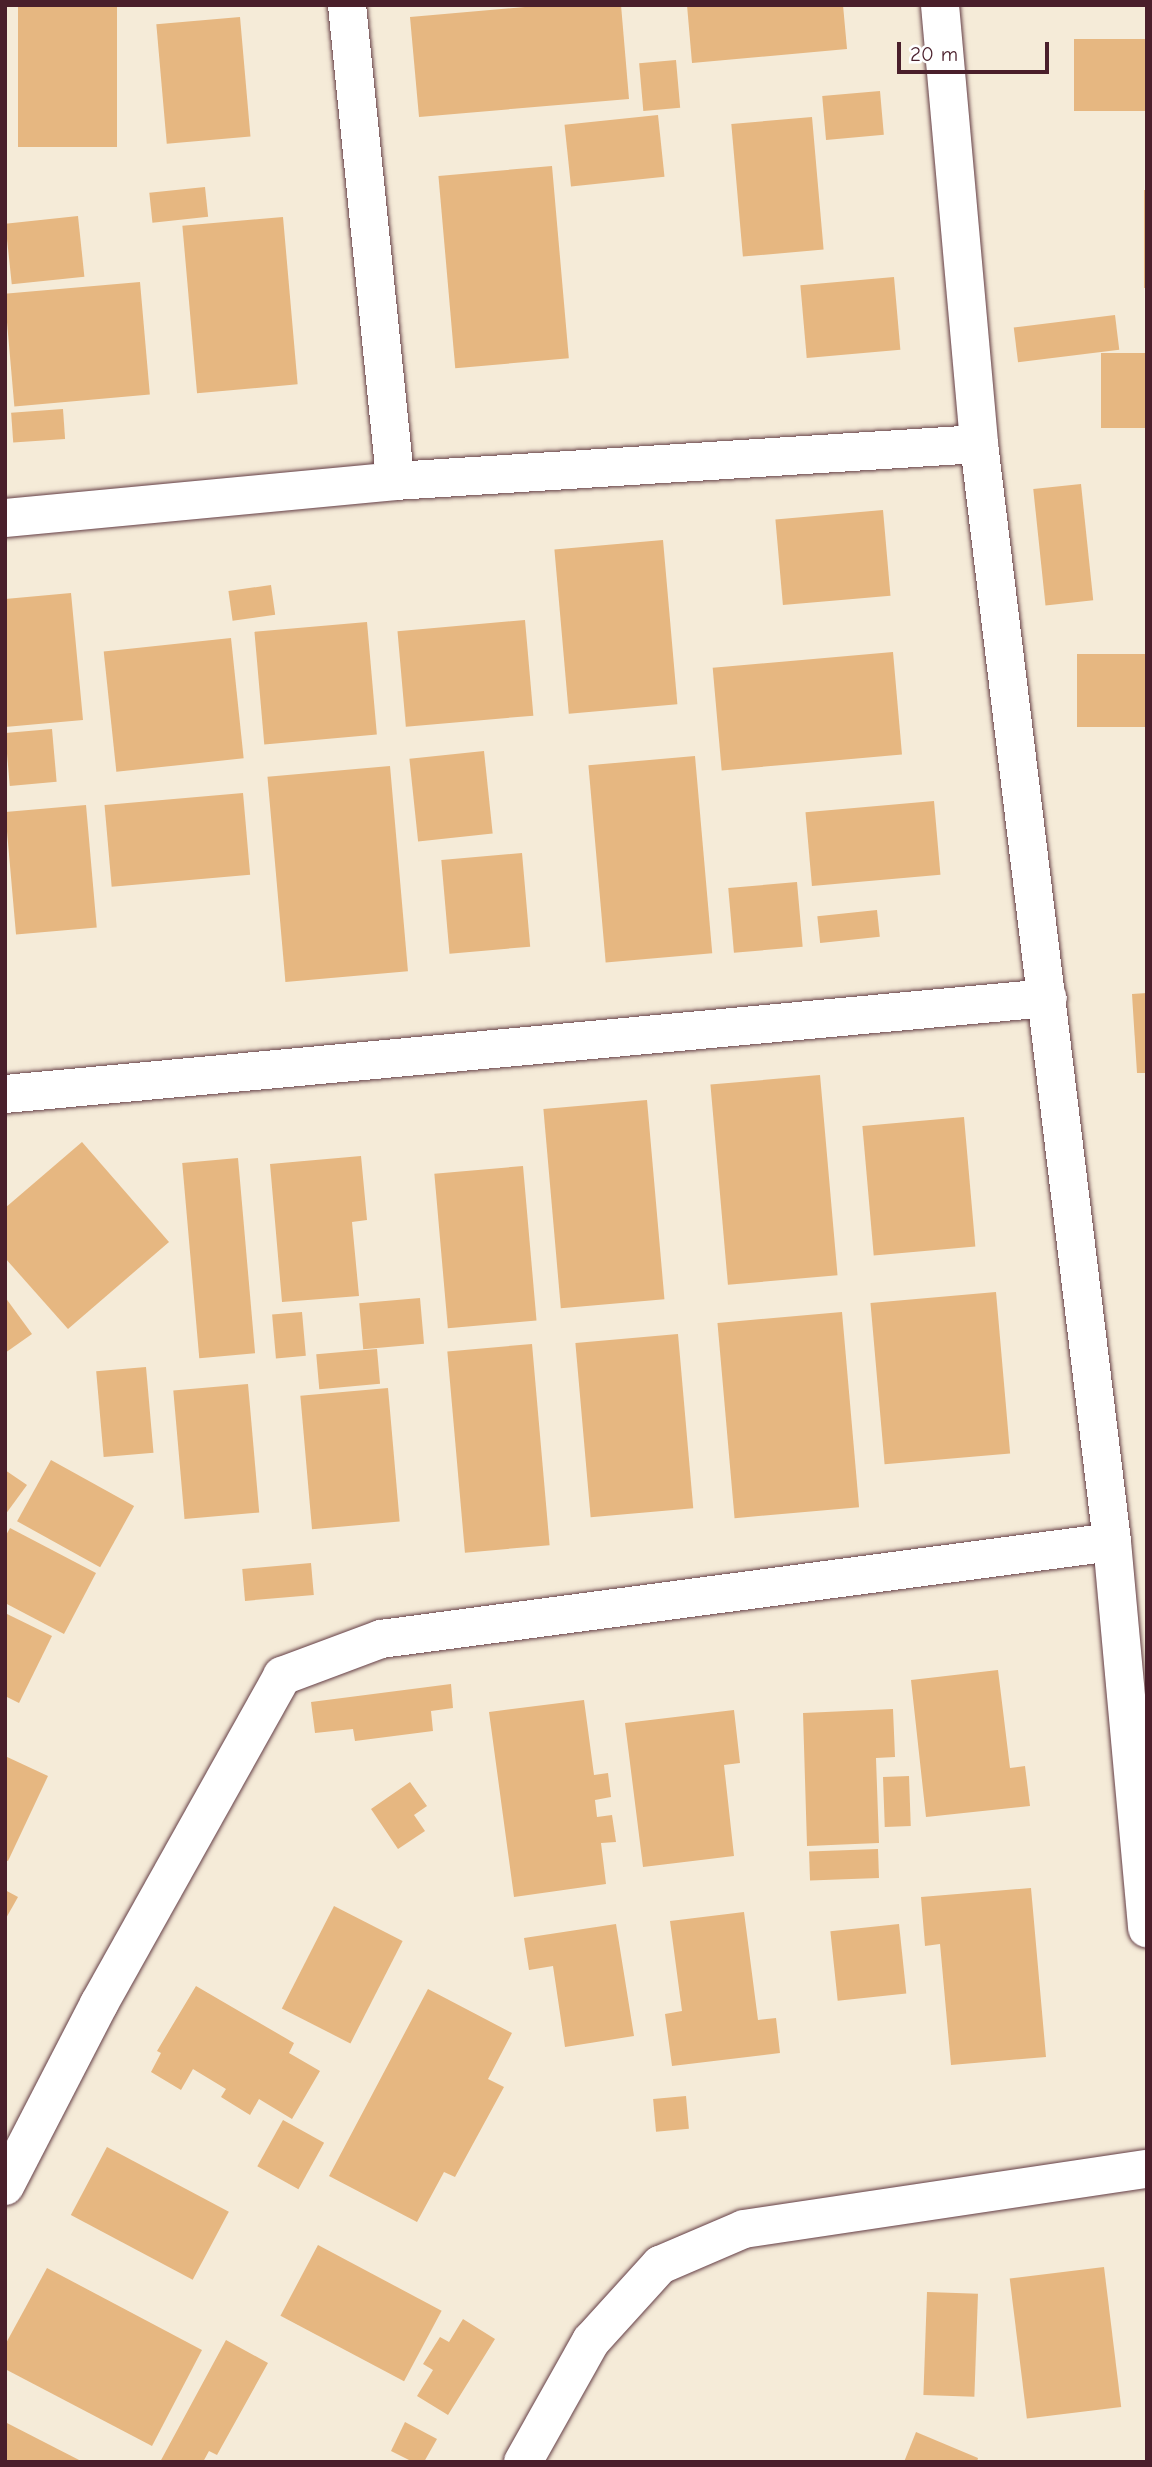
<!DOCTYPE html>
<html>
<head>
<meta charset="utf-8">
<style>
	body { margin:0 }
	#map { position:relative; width:1152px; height:2467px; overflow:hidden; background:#f5ebd8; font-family:"Comic Neue",sans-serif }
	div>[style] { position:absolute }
	.building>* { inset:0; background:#e6b781; transform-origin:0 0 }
	.roads { filter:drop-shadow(0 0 2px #643e45) drop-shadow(0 0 2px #643e45) }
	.street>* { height:38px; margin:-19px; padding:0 19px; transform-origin:19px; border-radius:19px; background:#fff }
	span { translate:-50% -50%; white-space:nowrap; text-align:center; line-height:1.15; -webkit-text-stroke:5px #fff; paint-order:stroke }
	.frame { position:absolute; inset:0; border:7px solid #4a1f2b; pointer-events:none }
	.scale { position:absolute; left:897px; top:42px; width:152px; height:32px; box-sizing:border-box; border:4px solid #4a1f2b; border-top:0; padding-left:9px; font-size:21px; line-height:24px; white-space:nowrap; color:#4a1f2b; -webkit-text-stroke:5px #fff; paint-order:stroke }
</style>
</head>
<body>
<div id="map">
	<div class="building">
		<i style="left:18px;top:5px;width:99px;height:142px"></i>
		<i style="clip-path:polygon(548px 5px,621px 5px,629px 99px,419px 117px,410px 17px)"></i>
		<i style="clip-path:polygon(687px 5px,843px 5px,847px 49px,692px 63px)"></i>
		<i style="left:240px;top:17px;width:120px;height:84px;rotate:85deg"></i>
		<i style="left:1074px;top:39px;width:73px;height:72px"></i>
		<i style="left:676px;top:60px;width:48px;height:37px;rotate:85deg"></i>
		<i style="left:880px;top:91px;width:44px;height:58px;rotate:85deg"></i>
		<i style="left:658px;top:115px;width:62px;height:94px;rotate:84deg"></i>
		<i style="left:812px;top:117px;width:133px;height:81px;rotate:85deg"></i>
		<i style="left:552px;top:166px;width:193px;height:114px;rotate:85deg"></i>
		<i style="left:205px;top:187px;width:30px;height:56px;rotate:84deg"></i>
		<i style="left:1144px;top:190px;width:3px;height:98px"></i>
		<i style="left:78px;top:216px;width:61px;height:73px;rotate:84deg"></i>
		<i style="left:283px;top:217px;width:168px;height:101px;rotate:85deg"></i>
		<i style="left:894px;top:277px;width:73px;height:94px;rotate:85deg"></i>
		<i style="left:140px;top:282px;width:113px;height:136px;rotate:85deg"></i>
		<i style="left:1115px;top:315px;width:35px;height:102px;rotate:83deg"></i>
		<i style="left:1147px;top:353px;width:75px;height:46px;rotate:90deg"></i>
		<i style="left:63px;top:409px;width:30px;height:52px;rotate:86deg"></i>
		<i style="left:1081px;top:484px;width:117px;height:48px;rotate:84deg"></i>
		<i style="left:883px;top:510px;width:86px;height:108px;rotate:85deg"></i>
		<i style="left:663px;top:540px;width:165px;height:109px;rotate:85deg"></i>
		<i style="left:271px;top:585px;width:30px;height:43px;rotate:82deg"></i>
		<i style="clip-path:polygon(71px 593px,83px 720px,5px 727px,5px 599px)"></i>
		<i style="left:525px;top:620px;width:96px;height:128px;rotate:85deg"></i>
		<i style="left:367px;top:622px;width:113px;height:113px;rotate:85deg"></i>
		<i style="left:231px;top:638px;width:121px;height:128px;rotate:84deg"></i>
		<i style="left:893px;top:652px;width:103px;height:181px;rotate:85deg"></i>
		<i style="left:1147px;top:654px;width:73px;height:70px;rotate:90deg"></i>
		<i style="left:52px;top:729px;width:53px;height:47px;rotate:85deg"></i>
		<i style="left:484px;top:751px;width:83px;height:75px;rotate:84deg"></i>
		<i style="left:695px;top:756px;width:198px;height:107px;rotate:85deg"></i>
		<i style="left:390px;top:766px;width:206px;height:123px;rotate:85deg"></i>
		<i style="left:243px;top:793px;width:82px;height:139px;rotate:85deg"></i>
		<i style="left:934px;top:801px;width:74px;height:129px;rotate:85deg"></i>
		<i style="left:86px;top:805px;width:123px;height:81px;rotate:85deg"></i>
		<i style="left:522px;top:853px;width:94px;height:81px;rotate:85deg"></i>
		<i style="left:797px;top:882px;width:65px;height:69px;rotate:85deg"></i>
		<i style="left:877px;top:910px;width:27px;height:60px;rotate:84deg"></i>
		<i style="clip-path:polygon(1147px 993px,1147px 1073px,1137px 1073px,1132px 994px)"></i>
		<i style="left:820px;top:1075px;width:201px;height:110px;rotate:85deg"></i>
		<i style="left:647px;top:1100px;width:200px;height:104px;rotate:85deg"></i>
		<i style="left:964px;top:1117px;width:130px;height:102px;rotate:85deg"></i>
		<i style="clip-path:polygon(82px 1142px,169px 1242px,68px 1329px,5px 1258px,5px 1208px)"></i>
		<i style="clip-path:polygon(361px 1156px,367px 1220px,352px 1222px,359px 1296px,282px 1302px,270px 1164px)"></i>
		<i style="left:238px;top:1158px;width:196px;height:56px;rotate:85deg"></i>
		<i style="left:523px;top:1166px;width:155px;height:89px;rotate:85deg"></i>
		<i style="left:996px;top:1292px;width:162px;height:126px;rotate:85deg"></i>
		<i style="clip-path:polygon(5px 1297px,32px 1334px,5px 1353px)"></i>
		<i style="left:420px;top:1298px;width:46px;height:61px;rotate:85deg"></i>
		<i style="left:302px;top:1312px;width:44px;height:30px;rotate:85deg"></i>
		<i style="left:842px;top:1312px;width:196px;height:125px;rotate:85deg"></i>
		<i style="left:678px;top:1334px;width:175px;height:103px;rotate:85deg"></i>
		<i style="left:532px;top:1344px;width:202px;height:85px;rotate:85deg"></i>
		<i style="left:377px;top:1349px;width:35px;height:61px;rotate:85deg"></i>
		<i style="left:146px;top:1367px;width:86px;height:50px;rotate:85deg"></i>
		<i style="left:248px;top:1384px;width:129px;height:75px;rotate:85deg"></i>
		<i style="left:388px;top:1388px;width:134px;height:88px;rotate:85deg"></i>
		<i style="left:51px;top:1460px;width:95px;height:70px;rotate:29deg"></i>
		<i style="clip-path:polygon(5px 1470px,27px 1485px,5px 1515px)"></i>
		<i style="clip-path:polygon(10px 1528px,96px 1573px,64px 1634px,5px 1603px,5px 1537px)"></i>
		<i style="left:311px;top:1563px;width:32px;height:69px;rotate:85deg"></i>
		<i style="clip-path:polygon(5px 1613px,52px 1636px,19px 1703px,5px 1696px)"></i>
		<i style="clip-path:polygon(998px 1670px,1010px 1768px,1025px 1766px,1030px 1806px,926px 1817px,911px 1680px)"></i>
		<i style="clip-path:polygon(451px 1684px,453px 1708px,431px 1711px,433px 1731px,355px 1741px,353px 1729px,315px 1733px,311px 1702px)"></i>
		<i style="clip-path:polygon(584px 1700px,594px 1775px,608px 1773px,611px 1797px,595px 1800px,597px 1817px,612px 1815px,616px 1842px,601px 1843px,606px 1884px,514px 1897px,489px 1712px)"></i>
		<i style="clip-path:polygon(893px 1709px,895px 1757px,876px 1758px,879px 1843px,807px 1846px,803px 1713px)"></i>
		<i style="clip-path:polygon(734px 1710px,740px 1763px,724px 1765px,734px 1856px,643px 1867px,625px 1723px)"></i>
		<i style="clip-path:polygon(5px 1756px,48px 1776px,8px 1861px,5px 1860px)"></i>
		<i style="left:909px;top:1776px;width:50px;height:26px;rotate:88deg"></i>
		<i style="clip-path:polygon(410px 1782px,427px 1806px,414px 1815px,425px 1831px,398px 1849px,371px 1809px)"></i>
		<i style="left:878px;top:1849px;width:29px;height:69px;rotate:88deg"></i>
		<i style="clip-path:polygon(1031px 1888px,1046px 2057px,951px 2065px,940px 1944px,925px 1946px,921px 1897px)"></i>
		<i style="clip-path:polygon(5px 1890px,18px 1897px,5px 1920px)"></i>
		<i style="left:334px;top:1906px;width:77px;height:115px;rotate:27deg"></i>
		<i style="clip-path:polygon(744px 1912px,758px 2020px,776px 2018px,780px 2053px,672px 2066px,665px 2014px,682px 2011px,670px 1921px)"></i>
		<i style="clip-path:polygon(616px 1924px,634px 2036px,565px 2047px,553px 1966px,529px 1970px,524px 1938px)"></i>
		<i style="left:899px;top:1924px;width:70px;height:69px;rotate:84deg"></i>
		<i style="clip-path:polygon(196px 1986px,294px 2043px,289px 2053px,320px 2071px,292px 2119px,259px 2099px,250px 2115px,221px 2097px,226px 2089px,193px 2069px,181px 2090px,151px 2072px,161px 2053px,157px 2051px)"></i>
		<i style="clip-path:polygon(428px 1989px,512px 2033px,488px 2079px,504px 2087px,455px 2177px,444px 2172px,417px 2222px,329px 2176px)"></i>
		<i style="left:686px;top:2096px;width:33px;height:33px;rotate:85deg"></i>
		<i style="left:283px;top:2120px;width:47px;height:53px;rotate:29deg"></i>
		<i style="left:107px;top:2147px;width:138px;height:77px;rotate:28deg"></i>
		<i style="left:318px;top:2245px;width:140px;height:80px;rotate:28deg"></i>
		<i style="left:1104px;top:2267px;width:141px;height:95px;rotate:83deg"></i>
		<i style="clip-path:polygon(47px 2268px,202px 2350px,152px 2446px,5px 2369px,5px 2345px)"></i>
		<i style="left:927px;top:2292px;width:51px;height:103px;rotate:2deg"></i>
		<i style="clip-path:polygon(463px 2319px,495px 2339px,448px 2415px,417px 2396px,433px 2370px,423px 2364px,440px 2337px,449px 2342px)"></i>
		<i style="clip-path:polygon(226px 2340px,268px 2363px,217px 2455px,209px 2451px,203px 2462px,160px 2462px)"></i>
		<i style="clip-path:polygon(5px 2422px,83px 2462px,5px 2462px)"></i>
		<i style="clip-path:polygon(405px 2422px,437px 2439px,424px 2462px,413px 2462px,391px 2451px)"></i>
		<i style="clip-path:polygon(916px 2432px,978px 2458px,977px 2462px,904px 2462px)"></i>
	</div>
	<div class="roads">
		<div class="street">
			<i style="left:347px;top:5px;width:478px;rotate:84.2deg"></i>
			<i style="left:940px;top:5px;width:441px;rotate:84.9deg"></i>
			<i style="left:979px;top:444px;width:1106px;rotate:83.09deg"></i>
			<i style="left:1112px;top:1542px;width:388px;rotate:84.8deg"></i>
			<i style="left:5px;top:518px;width:392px;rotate:-5.4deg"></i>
			<i style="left:395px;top:481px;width:585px;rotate:-3.63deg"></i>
			<i style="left:5px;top:1094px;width:1047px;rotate:-5.26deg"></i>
			<i style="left:5px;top:2186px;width:205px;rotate:-62.7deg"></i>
			<i style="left:99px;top:2004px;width:376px;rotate:-60.8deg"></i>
			<i style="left:282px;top:1676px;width:106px;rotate:-20.5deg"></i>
			<i style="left:381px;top:1639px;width:737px;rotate:-7.56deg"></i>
			<i style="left:523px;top:2462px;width:139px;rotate:-60.7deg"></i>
			<i style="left:591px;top:2341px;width:103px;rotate:-47.8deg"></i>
			<i style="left:660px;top:2265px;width:91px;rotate:-23.2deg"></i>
			<i style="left:744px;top:2229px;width:407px;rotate:-8.5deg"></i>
		</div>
	</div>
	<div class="frame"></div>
	<div class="scale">20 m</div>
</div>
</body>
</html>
